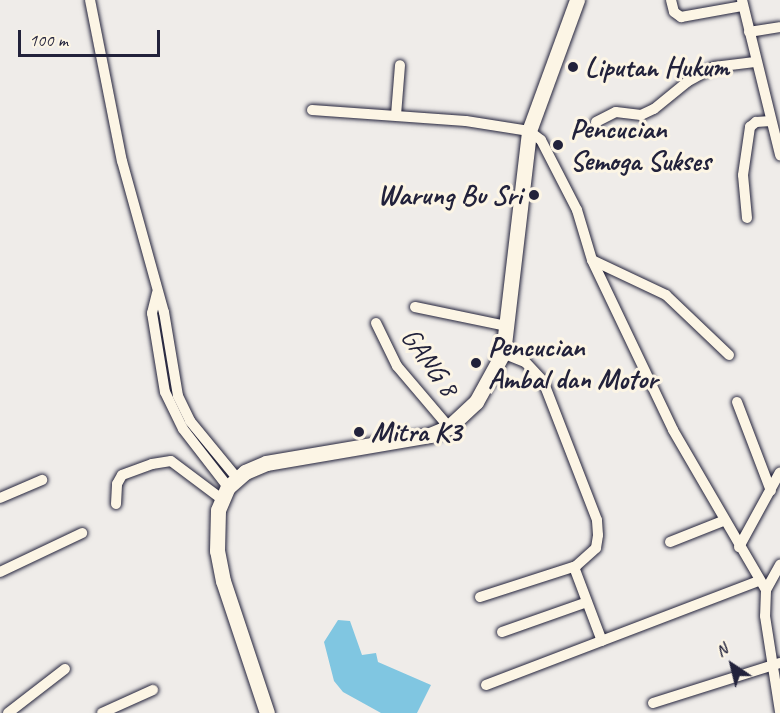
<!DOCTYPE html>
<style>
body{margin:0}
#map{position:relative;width:780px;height:713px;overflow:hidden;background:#efece9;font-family:Caveat,sans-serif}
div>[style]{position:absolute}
.water>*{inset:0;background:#80c6e1}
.roads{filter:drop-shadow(0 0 2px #22223b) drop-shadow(0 0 2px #22223b)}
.street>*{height:10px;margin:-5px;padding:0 5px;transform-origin:5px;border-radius:5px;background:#fcf5e5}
.secondary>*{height:15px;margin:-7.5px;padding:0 7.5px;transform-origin:7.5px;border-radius:7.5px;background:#fcf5e5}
.dots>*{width:16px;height:16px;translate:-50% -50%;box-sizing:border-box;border:3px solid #fcf5e5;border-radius:50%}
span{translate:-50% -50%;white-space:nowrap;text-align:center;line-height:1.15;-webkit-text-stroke:6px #fcf5e5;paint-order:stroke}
.poi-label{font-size:28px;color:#22223b;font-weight:700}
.left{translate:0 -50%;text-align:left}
.right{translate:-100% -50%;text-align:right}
.street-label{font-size:28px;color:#22223b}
.north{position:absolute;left:702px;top:635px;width:60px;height:60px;-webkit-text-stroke:4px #fcf5e5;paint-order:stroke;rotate:325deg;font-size:16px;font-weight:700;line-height:24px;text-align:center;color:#22223b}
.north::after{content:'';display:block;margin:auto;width:21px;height:27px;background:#22223b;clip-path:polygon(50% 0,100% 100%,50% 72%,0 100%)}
.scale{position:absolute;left:18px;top:30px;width:142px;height:27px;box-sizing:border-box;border:3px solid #22223b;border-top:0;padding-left:8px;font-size:18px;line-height:21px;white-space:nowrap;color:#22223b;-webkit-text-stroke:4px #fcf5e5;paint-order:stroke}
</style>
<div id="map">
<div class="water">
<div style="clip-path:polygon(338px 620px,350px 621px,362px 655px,376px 653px,378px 662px,431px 685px,417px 713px,381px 713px,343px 692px,334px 681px,324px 642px)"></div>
</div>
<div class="roads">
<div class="street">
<div style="left:90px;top:0;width:164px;rotate:78.8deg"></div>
<div style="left:122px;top:161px;width:157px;rotate:74.5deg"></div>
<div style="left:164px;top:312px;width:85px;rotate:80.5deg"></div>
<div style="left:178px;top:396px;width:28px;rotate:64deg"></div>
<div style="left:190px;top:421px;width:74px;rotate:50.5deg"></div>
<div style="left:671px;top:0;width:12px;rotate:76deg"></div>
<div style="left:674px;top:12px;width:9px;rotate:36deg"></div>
<div style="left:681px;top:17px;width:63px;rotate:-10.1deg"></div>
<div style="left:742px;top:0;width:160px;rotate:76.2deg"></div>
<div style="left:749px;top:32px;width:31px;rotate:-9deg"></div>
<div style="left:312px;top:110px;width:154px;rotate:4.1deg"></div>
<div style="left:466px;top:121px;width:64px;rotate:9deg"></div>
<div style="left:529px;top:131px;width:15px;rotate:37deg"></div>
<div style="left:541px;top:140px;width:79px;rotate:62.8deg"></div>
<div style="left:577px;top:210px;width:52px;rotate:73.3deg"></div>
<div style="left:592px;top:260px;width:188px;rotate:64.5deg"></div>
<div style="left:673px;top:430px;width:185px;rotate:59.8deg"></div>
<div style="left:766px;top:590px;width:26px;rotate:92deg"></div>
<div style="left:765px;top:616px;width:97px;rotate:81.1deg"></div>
<div style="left:396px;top:115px;width:50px;rotate:-85.4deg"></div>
<div style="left:596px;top:122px;width:22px;rotate:-27deg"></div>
<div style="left:616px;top:112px;width:25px;rotate:7deg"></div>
<div style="left:641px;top:115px;width:14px;rotate:-25deg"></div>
<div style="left:654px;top:109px;width:43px;rotate:-39.3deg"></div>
<div style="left:687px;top:82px;width:31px;rotate:-29deg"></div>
<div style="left:714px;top:67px;width:41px;rotate:-7deg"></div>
<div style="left:747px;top:218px;width:43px;rotate:-95.3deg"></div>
<div style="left:743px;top:175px;width:49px;rotate:-81.7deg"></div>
<div style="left:750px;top:127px;width:8px;rotate:-40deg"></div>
<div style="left:756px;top:122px;width:15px;rotate:-4deg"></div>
<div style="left:592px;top:260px;width:82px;rotate:25.3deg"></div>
<div style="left:666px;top:295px;width:87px;rotate:43.6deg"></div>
<div style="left:157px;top:293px;width:21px;rotate:104deg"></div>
<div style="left:152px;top:313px;width:80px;rotate:80.7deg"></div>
<div style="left:165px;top:392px;width:41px;rotate:64.1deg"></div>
<div style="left:183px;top:429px;width:73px;rotate:52.2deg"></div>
<div style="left:415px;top:307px;width:94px;rotate:11.7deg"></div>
<div style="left:376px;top:323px;width:48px;rotate:64deg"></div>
<div style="left:397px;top:366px;width:80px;rotate:49.6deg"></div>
<div style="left:737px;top:402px;width:95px;rotate:69.1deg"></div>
<div style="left:0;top:498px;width:46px;rotate:-23.2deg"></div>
<div style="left:116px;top:504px;width:20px;rotate:-87deg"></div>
<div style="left:117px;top:484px;width:10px;rotate:-61deg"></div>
<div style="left:122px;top:475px;width:32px;rotate:-20deg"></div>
<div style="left:152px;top:464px;width:19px;rotate:-9deg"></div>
<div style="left:171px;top:461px;width:65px;rotate:36.9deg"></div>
<div style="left:670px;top:542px;width:57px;rotate:-21.6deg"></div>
<div style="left:739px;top:547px;width:85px;rotate:-61.3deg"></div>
<div style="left:574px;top:567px;width:79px;rotate:69.3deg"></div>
<div style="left:0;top:572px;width:91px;rotate:-25.4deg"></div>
<div style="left:766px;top:590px;width:29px;rotate:-61deg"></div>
<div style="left:480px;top:597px;width:101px;rotate:-17.9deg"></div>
<div style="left:576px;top:566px;width:27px;rotate:-42deg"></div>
<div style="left:596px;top:548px;width:13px;rotate:-81deg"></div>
<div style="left:598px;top:535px;width:15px;rotate:-94deg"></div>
<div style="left:597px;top:520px;width:149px;rotate:-111.2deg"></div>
<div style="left:543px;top:381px;width:26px;rotate:-133deg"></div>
<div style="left:525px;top:362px;width:24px;rotate:-158deg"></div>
<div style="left:502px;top:632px;width:90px;rotate:-19.4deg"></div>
<div style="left:486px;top:685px;width:292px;rotate:-20.9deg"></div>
<div style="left:653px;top:703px;width:133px;rotate:-17.5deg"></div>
<div style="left:8px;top:713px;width:72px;rotate:-37.7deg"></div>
<div style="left:102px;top:713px;width:56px;rotate:-24.3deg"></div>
</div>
<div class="secondary">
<div style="left:267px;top:713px;width:139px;rotate:-108.4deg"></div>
<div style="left:223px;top:581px;width:31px;rotate:-101deg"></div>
<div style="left:217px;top:551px;width:41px;rotate:-88.6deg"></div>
<div style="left:218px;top:510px;width:25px;rotate:-67deg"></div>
<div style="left:228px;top:487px;width:23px;rotate:-41deg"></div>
<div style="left:245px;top:472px;width:23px;rotate:-23deg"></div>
<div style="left:266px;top:463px;width:166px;rotate:-9.7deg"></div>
<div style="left:430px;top:435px;width:21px;rotate:-23deg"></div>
<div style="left:449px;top:427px;width:37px;rotate:-43deg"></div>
<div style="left:476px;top:402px;width:56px;rotate:-61.1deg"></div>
<div style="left:503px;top:353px;width:224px;rotate:-83.3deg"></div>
<div style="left:529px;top:131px;width:140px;rotate:-69.9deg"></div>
</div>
</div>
<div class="dots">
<div style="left:573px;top:67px;background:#22223b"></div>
<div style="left:558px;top:145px;background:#22223b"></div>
<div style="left:534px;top:195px;background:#22223b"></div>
<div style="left:476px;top:363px;background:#22223b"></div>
<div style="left:359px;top:432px;background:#22223b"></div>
</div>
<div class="poi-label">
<span class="left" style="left:585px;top:67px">Liputan Hukum</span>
<span class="left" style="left:570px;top:145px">Pencucian<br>Semoga Sukses</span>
<span class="right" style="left:522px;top:195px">Warung Bu Sri</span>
<span class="left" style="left:488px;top:363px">Pencucian<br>Ambal dan Motor</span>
<span class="left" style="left:371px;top:432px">Mitra K3</span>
</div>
<div class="street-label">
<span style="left:430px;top:362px;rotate:54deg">GANG 8</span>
</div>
<div class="north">N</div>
<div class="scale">100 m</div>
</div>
